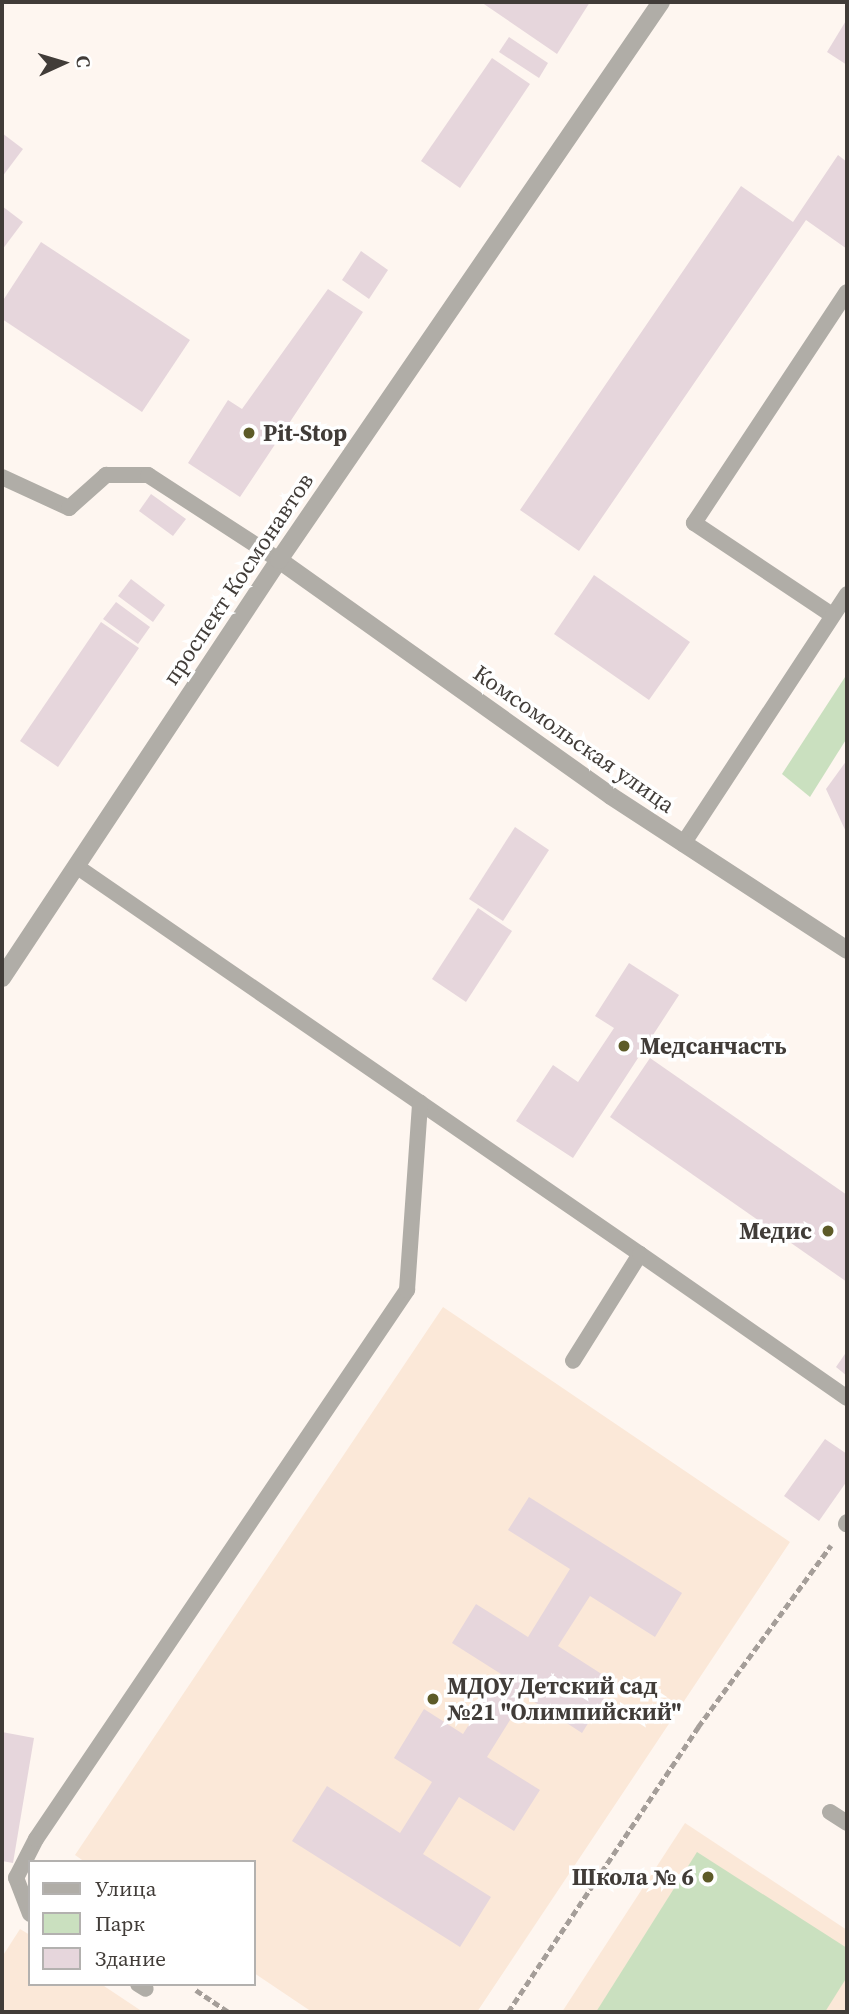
<!DOCTYPE html>
<meta charset="utf-8">
<style>
body{margin:0}
#map{position:relative;width:849px;height:2014px;overflow:hidden;background:#fef6f0;font-family:"Source Serif 4",serif}
div>[style]{position:absolute}
.built>*{inset:0;background:#fbe8d8}
.green>*{inset:0;background:#cae0bf}
.building>*{inset:0;background:#e6d6dc}
.path>*{height:4.5px;margin-top:-2.25px;transform-origin:0;background:repeating-linear-gradient(90deg,#a59e99 0 7px,transparent 0 10.5px)}
.service>*{height:16px;margin:-8px;padding:0 8px;transform-origin:8px;border-radius:8px;background:#b0ada7}
.tertiary>*{height:18px;margin:-9px;padding:0 9px;transform-origin:9px;border-radius:9px;background:#b0ada7}
.dots>*{width:19px;height:19px;translate:-50% -50%;box-sizing:border-box;border:4px solid #fff;border-radius:50%}
span{translate:-50% -50%;white-space:nowrap;text-align:center;line-height:1.15;-webkit-text-stroke:7px #fff;paint-order:stroke}
.poi-label{font-size:23px;color:#413c38;font-weight:700}
.left{translate:0 -50%;text-align:left}
.right{translate:-100% -50%;text-align:right}
.street-label{font-size:23px;color:#413c38}
.frame{position:absolute;inset:0;border:4px solid #413c38;pointer-events:none}
.legend{position:absolute;left:28px;top:1860px;width:228px;height:126px;box-sizing:border-box;background:#fff;border:2px solid #b3b1af;margin:0;padding:9px 12px;list-style:none;font-size:21px;color:#413c38}
.legend li{display:flex;align-items:center;gap:14px;height:35px}
.legend b{width:35px;border:2px solid #b3b1af}
.north{position:absolute;left:28px;top:28px;width:70px;height:70px;-webkit-text-stroke:5px #fff;paint-order:stroke;rotate:86deg;font-size:19px;font-weight:700;line-height:28px;text-align:center;color:#413c38}
.north::after{content:'';display:block;margin:auto;width:24px;height:32px;background:#413c38;clip-path:polygon(50% 0,100% 100%,50% 72%,0 100%)}
</style>
<div id="map">
<div class="built">
<div style="clip-path:polygon(443px 1307px,790px 1542px,477px 2012px,312px 2012px,254px 1973px,254px 1862px,85px 1862px,75px 1855px)"></div>
<div style="clip-path:polygon(685px 1823px,847px 1930px,847px 2012px,562px 2012px)"></div>
<div style="clip-path:polygon(20px 1929px,30px 1935px,30px 1984px,101px 1984px,143px 2012px,2px 2012px,2px 1957px)"></div>
</div>
<div class="green">
<div style="clip-path:polygon(847px 674px,847px 738px,810px 797px,782px 774px)"></div>
<div style="clip-path:polygon(697px 1852px,847px 1948px,847px 1977px,825px 2012px,596px 2012px)"></div>
</div>
<div class="building">
<div style="clip-path:polygon(481px 2px,590px 2px,557px 54px)"></div>
<div style="clip-path:polygon(847px 19px,847px 65px,827px 52px)"></div>
<div style="clip-path:polygon(509px 37px,548px 63px,539px 78px,499px 52px)"></div>
<div style="clip-path:polygon(492px 58px,530px 84px,460px 188px,421px 161px)"></div>
<div style="clip-path:polygon(2px 133px,23px 149px,2px 177px)"></div>
<div style="clip-path:polygon(838px 155px,847px 162px,847px 249px,806px 220px,579px 551px,520px 510px,741px 186px,793px 222px)"></div>
<div style="clip-path:polygon(2px 206px,23px 222px,2px 250px)"></div>
<div style="clip-path:polygon(41px 242px,190px 340px,142px 412px,2px 319px,2px 302px)"></div>
<div style="clip-path:polygon(361px 251px,388px 270px,369px 299px,342px 280px)"></div>
<div style="clip-path:polygon(328px 289px,363px 312px,240px 497px,188px 463px,228px 400px,242px 409px)"></div>
<div style="clip-path:polygon(151px 494px,186px 519px,173px 536px,139px 511px)"></div>
<div style="clip-path:polygon(594px 575px,690px 642px,649px 700px,554px 634px)"></div>
<div style="clip-path:polygon(131px 579px,165px 605px,153px 622px,118px 596px)"></div>
<div style="clip-path:polygon(116px 602px,150px 627px,138px 644px,103px 619px)"></div>
<div style="clip-path:polygon(101px 622px,139px 648px,58px 767px,20px 741px)"></div>
<div style="clip-path:polygon(847px 760px,847px 834px,826px 789px)"></div>
<div style="clip-path:polygon(515px 827px,549px 850px,503px 921px,469px 899px)"></div>
<div style="clip-path:polygon(478px 908px,512px 931px,466px 1002px,432px 979px)"></div>
<div style="clip-path:polygon(629px 963px,679px 995px,573px 1158px,516px 1121px,553px 1065px,578px 1082px,614px 1028px,595px 1016px)"></div>
<div style="clip-path:polygon(650px 1058px,847px 1195px,847px 1282px,610px 1117px)"></div>
<div style="clip-path:polygon(847px 1351px,847px 1376px,836px 1367px)"></div>
<div style="clip-path:polygon(825px 1439px,847px 1454px,847px 1481px,819px 1521px,784px 1496px)"></div>
<div style="clip-path:polygon(529px 1497px,682px 1593px,655px 1637px,590px 1596px,558px 1646px,614px 1682px,582px 1733px,525px 1696px,487px 1757px,540px 1790px,514px 1831px,459px 1797px,423px 1854px,491px 1897px,460px 1947px,292px 1841px,327px 1786px,400px 1833px,432px 1782px,394px 1758px,424px 1709px,463px 1734px,501px 1674px,452px 1643px,476px 1604px,528px 1637px,570px 1569px,508px 1530px)"></div>
<div style="clip-path:polygon(2px 1732px,34px 1738px,13px 1863px,2px 1861px)"></div>
</div>
<div class="path">
<div style="left:196px;top:1990px;width:40px;rotate:34deg"></div>
<div style="left:508px;top:2012px;width:343px;rotate:-56.3deg"></div>
<div style="left:698px;top:1727px;width:225px;rotate:-53.8deg"></div>
</div>
<div class="service">
<div style="left:2px;top:477px;width:74px;rotate:24.8deg"></div>
<div style="left:69px;top:508px;width:50px;rotate:-41.7deg"></div>
<div style="left:106px;top:475px;width:42px"></div>
<div style="left:148px;top:475px;width:156px;rotate:33deg"></div>
<div style="left:832px;top:615px;width:166px;rotate:-146.3deg"></div>
<div style="left:694px;top:523px;width:277px;rotate:-56.5deg"></div>
<div style="left:683px;top:844px;width:299px;rotate:-56.7deg"></div>
<div style="left:76px;top:866px;width:685px;rotate:34.53deg"></div>
<div style="left:640px;top:1254px;width:126px;rotate:122.1deg"></div>
<div style="left:640px;top:1254px;width:252px;rotate:34.8deg"></div>
<div style="left:846px;top:1524px;width:2px;rotate:-63deg"></div>
<div style="left:830px;top:1812px;width:20px;rotate:33deg"></div>
<div style="left:30px;top:1914px;width:39px;rotate:-111deg"></div>
<div style="left:16px;top:1878px;width:44px;rotate:-62.9deg"></div>
<div style="left:36px;top:1839px;width:663px;rotate:-55.95deg"></div>
<div style="left:407px;top:1290px;width:188px;rotate:-86deg"></div>
<div style="left:138px;top:1984px;width:9px;rotate:32deg"></div>
</div>
<div class="tertiary">
<div style="left:279px;top:560px;width:407px;rotate:35.4deg"></div>
<div style="left:611px;top:796px;width:282px;rotate:33.1deg"></div>
<div style="left:2px;top:978px;width:501px;rotate:-56.47deg"></div>
<div style="left:279px;top:560px;width:676px;rotate:-55.6deg"></div>
</div>
<div class="dots">
<div style="left:249px;top:433px;background:#5d5b28"></div>
<div style="left:624px;top:1046px;background:#5d5b28"></div>
<div style="left:828px;top:1231px;background:#5d5b28"></div>
<div style="left:433px;top:1699px;background:#5d5b28"></div>
<div style="left:708px;top:1877px;background:#5d5b28"></div>
</div>
<div class="poi-label">
<span class="left" style="left:263px;top:433px">Pit-Stop</span>
<span class="left" style="left:640px;top:1046px">Медсанчасть</span>
<span class="right" style="left:812px;top:1231px">Медис</span>
<span class="left" style="left:447px;top:1699px">МДОУ Детский сад<br>№21 "Олимпийский"</span>
<span class="right" style="left:694px;top:1877px">Школа № 6</span>
</div>
<div class="street-label">
<span style="left:238px;top:579px;rotate:-56deg">проспект Космонавтов</span>
<span style="left:574px;top:739px;rotate:35deg">Комсомольская улица</span>
</div>
<div class="frame"></div>
<ul class="legend">
<li><b style="height:9px;background:#b0ada7"></b>Улица</li>
<li><b style="height:19px;background:#cae0bf"></b>Парк</li>
<li><b style="height:19px;background:#e6d6dc"></b>Здание</li>
</ul>
<div class="north">С</div>
</div>
